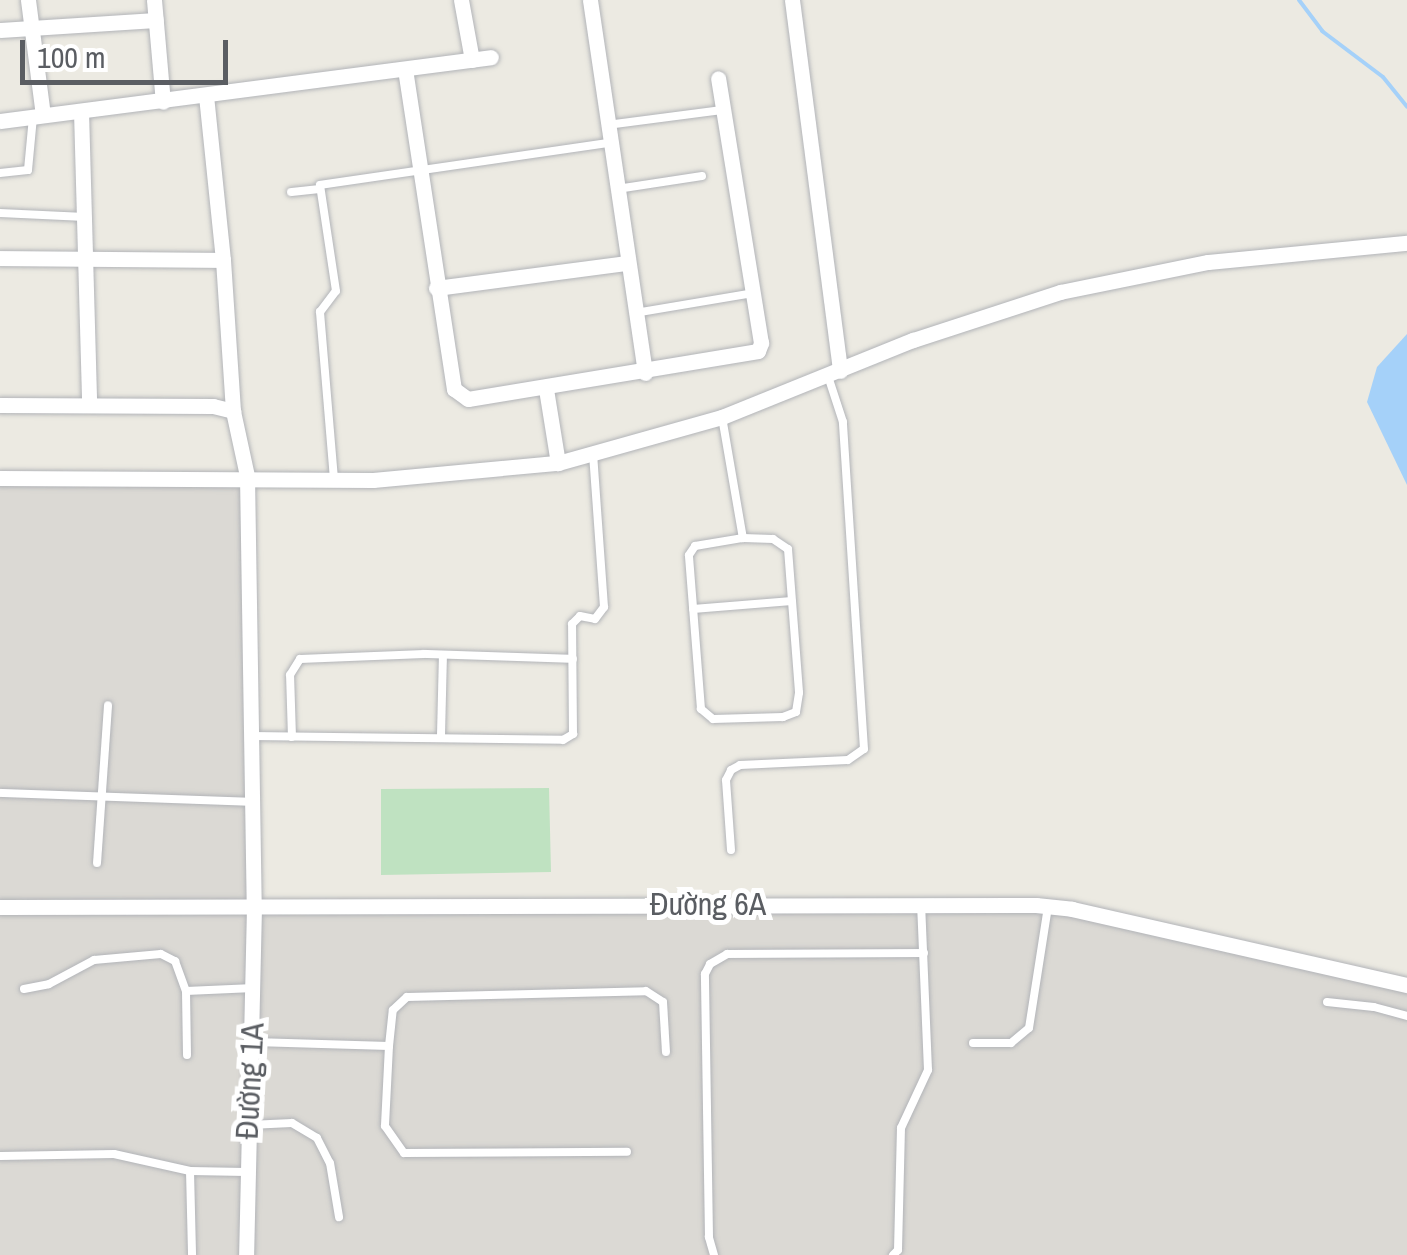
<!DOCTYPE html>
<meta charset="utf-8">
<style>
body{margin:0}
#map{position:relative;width:1407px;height:1255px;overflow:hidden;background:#eceae2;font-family:"Archivo Narrow",sans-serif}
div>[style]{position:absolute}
.industrial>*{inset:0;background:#dbd9d4}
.green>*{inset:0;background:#bfe2c1}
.water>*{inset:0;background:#a5d1f9}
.stream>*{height:4px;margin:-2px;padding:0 2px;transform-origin:2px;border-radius:2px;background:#a5d1f9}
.roads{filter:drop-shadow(0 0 2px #b2b4b8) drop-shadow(0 0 2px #b2b4b8)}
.service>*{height:8px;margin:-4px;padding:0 4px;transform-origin:4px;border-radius:4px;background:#fff}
.minor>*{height:15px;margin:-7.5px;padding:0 7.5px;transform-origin:7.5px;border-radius:7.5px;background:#fff}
span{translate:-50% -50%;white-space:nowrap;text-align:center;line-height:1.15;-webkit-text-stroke:10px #fff;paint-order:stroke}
.street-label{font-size:32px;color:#5a5d62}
.scale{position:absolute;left:20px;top:40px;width:208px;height:45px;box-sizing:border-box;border:5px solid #5a5d62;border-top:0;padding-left:12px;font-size:30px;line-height:35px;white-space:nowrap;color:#5a5d62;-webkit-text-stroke:8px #fff;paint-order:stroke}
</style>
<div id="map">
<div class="industrial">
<div style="clip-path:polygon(242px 482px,249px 902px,1051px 912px,1407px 990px,1407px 1255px,0 1255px,0 483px)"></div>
</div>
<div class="green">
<div style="clip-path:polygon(549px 788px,551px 872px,381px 875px,381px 789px)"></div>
</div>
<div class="water">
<div style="clip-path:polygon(1407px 334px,1407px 485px,1367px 402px,1377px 367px)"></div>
</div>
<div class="stream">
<div style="left:1299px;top:0;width:39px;rotate:53deg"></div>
<div style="left:1322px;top:31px;width:76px;rotate:37deg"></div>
<div style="left:1383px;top:77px;width:38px;rotate:51deg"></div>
</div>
<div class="roads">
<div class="service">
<div style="left:607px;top:125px;width:116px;rotate:-7.4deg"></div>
<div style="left:0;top:173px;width:28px;rotate:-6deg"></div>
<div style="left:28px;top:170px;width:53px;rotate:-84.6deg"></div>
<div style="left:617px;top:189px;width:86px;rotate:-8.7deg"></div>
<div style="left:291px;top:192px;width:27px;rotate:-6deg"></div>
<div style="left:0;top:213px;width:85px;rotate:2.7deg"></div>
<div style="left:635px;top:313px;width:120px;rotate:-9.6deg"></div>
<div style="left:722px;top:417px;width:123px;rotate:80.2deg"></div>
<div style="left:334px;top:479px;width:168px;rotate:-94.8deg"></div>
<div style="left:320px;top:312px;width:26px;rotate:-53deg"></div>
<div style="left:336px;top:291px;width:107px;rotate:-98.6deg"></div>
<div style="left:320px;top:185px;width:292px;rotate:-8.3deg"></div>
<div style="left:743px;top:538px;width:30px;rotate:2deg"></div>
<div style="left:773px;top:539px;width:18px;rotate:34deg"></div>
<div style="left:788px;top:549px;width:144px;rotate:85.6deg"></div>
<div style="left:799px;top:693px;width:19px;rotate:99deg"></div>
<div style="left:796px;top:712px;width:14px;rotate:159deg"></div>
<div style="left:783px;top:717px;width:70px;rotate:178.4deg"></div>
<div style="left:713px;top:719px;width:16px;rotate:-140deg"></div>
<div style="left:701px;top:709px;width:154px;rotate:-94.5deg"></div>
<div style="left:689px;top:555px;width:11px;rotate:-56deg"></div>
<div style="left:695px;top:546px;width:49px;rotate:-9.5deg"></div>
<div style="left:693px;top:609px;width:99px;rotate:-4.6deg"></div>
<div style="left:441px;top:735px;width:80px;rotate:-88.6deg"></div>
<div style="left:251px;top:736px;width:312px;rotate:0.7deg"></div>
<div style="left:563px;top:740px;width:12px;rotate:-31deg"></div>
<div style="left:573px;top:734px;width:110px;rotate:-90.5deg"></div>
<div style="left:572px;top:624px;width:11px;rotate:-45deg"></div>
<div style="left:580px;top:616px;width:15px;rotate:11deg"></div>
<div style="left:595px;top:619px;width:15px;rotate:-53deg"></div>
<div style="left:604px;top:607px;width:152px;rotate:-94.1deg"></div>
<div style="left:292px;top:737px;width:62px;rotate:-91.8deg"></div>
<div style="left:290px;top:675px;width:19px;rotate:-58deg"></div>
<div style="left:300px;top:659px;width:124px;rotate:-2.3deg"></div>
<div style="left:424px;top:654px;width:149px;rotate:1.9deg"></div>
<div style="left:0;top:793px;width:252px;rotate:2deg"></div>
<div style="left:731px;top:850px;width:70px;rotate:-94.1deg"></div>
<div style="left:726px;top:780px;width:11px;rotate:-63deg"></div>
<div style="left:731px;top:770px;width:10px;rotate:-29deg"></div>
<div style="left:740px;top:765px;width:108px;rotate:-2.7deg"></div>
<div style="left:848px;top:760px;width:19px;rotate:-35deg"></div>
<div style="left:864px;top:749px;width:328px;rotate:-93.7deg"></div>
<div style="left:843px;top:422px;width:48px;rotate:-108.1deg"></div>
<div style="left:97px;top:863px;width:158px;rotate:-86deg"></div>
<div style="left:24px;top:989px;width:25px;rotate:-11deg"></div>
<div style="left:49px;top:984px;width:51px;rotate:-28.1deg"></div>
<div style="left:94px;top:960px;width:67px;rotate:-5.1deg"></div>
<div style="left:161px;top:954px;width:16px;rotate:27deg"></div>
<div style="left:175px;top:961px;width:32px;rotate:70deg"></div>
<div style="left:1327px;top:1002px;width:47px;rotate:6.1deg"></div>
<div style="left:1374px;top:1007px;width:34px;rotate:15deg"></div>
<div style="left:254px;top:1042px;width:135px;rotate:1.7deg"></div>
<div style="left:389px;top:1046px;width:80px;rotate:92.9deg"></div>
<div style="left:385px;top:1126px;width:33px;rotate:55deg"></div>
<div style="left:404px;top:1153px;width:223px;rotate:-0.3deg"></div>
<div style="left:973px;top:1043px;width:38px"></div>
<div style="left:1011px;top:1043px;width:23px;rotate:-40deg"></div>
<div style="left:1029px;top:1028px;width:123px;rotate:-81.1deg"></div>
<div style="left:389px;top:1046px;width:36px;rotate:-84deg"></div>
<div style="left:393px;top:1010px;width:19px;rotate:-43deg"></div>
<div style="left:407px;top:997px;width:239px;rotate:-1.4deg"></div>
<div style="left:646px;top:991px;width:20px;rotate:33deg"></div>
<div style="left:663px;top:1002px;width:50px;rotate:86.6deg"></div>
<div style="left:187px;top:1055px;width:64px;rotate:-90.9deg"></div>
<div style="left:186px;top:991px;width:68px;rotate:-2.5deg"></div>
<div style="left:249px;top:1125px;width:43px;rotate:-2.7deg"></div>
<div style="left:292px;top:1123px;width:29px;rotate:31deg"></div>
<div style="left:317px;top:1138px;width:28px;rotate:63deg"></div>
<div style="left:330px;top:1163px;width:55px;rotate:80.5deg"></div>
<div style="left:0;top:1156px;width:114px;rotate:-1deg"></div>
<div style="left:114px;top:1154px;width:78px;rotate:12.6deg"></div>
<div style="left:190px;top:1171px;width:56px;rotate:1deg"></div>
<div style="left:190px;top:1171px;width:84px;rotate:88.6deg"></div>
<div style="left:714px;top:1255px;width:19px;rotate:-106deg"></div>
<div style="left:709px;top:1237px;width:129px;rotate:-90.9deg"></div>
<div style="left:707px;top:1108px;width:134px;rotate:-90.9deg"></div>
<div style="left:705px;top:974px;width:11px;rotate:-63deg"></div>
<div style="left:710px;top:964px;width:20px;rotate:-30deg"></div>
<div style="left:727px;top:954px;width:197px;rotate:-0.3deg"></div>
<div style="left:893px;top:1255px;width:7px;rotate:-45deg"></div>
<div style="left:898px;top:1250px;width:122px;rotate:-88.6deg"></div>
<div style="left:901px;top:1128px;width:64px;rotate:-65deg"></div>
<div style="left:928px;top:1070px;width:164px;rotate:-92.4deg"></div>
</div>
<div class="minor">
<div style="left:28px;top:0;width:116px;rotate:82.6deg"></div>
<div style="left:154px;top:0;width:102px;rotate:85deg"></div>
<div style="left:461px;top:0;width:61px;rotate:79.6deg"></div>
<div style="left:590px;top:0;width:377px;rotate:81.6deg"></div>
<div style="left:792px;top:0;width:374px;rotate:82.6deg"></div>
<div style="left:0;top:30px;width:156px;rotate:-3.7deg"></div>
<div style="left:405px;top:69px;width:324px;rotate:81.3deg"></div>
<div style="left:454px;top:389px;width:17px;rotate:36deg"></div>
<div style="left:468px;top:399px;width:294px;rotate:-9.4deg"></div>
<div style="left:758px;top:351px;width:9px;rotate:-69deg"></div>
<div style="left:761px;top:343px;width:268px;rotate:-99.2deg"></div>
<div style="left:81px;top:111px;width:293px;rotate:88.4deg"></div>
<div style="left:0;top:121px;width:495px;rotate:-7.4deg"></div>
<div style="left:0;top:258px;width:223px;rotate:0.5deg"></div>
<div style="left:223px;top:260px;width:165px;rotate:-95.9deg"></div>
<div style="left:223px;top:260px;width:151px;rotate:86.2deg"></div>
<div style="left:436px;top:288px;width:193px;rotate:-7.5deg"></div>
<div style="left:546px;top:389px;width:75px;rotate:80.8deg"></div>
<div style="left:0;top:405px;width:213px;rotate:0.3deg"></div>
<div style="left:213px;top:406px;width:21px;rotate:14deg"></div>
<div style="left:233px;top:411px;width:66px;rotate:77.8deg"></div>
<div style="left:247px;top:476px;width:431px;rotate:89.1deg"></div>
<div style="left:254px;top:907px;width:348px;rotate:91.3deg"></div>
<div style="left:0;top:478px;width:373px;rotate:0.3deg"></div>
<div style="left:373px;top:480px;width:186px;rotate:-5.3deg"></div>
<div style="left:558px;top:463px;width:170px;rotate:-15.7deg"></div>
<div style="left:722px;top:417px;width:206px;rotate:-22deg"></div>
<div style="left:913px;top:340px;width:155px;rotate:-18.1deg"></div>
<div style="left:1060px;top:292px;width:151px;rotate:-11.5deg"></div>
<div style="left:1208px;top:262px;width:200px;rotate:-5.5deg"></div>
<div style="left:0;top:907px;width:1036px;rotate:-0.11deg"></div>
<div style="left:1036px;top:905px;width:36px;rotate:6deg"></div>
<div style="left:1072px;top:909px;width:344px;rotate:12.8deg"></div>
</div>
</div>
<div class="street-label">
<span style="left:708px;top:904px">Đường 6A</span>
<span style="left:250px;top:1081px;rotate:-87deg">Đường 1A</span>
</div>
<div class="scale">100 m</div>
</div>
